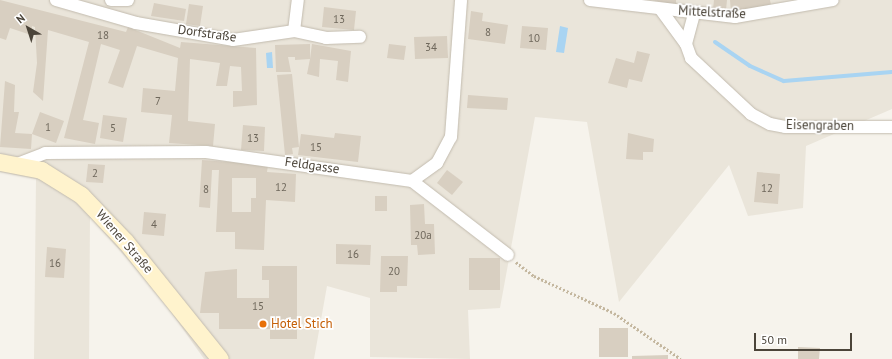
<!DOCTYPE html>
<meta charset="utf-8">
<style>
body{margin:0}
#map{position:relative;width:892px;height:359px;overflow:hidden;background:#f6f3ec;font-family:"PT Sans",sans-serif}
div>[style]{position:absolute}
.residential>*{inset:0;background:#eae5da}
.water>*{inset:0;background:#a9d4f2}
.stream>*{height:4px;margin:-2px;padding:0 2px;transform-origin:2px;border-radius:2px;background:#a9d4f2}
.building>*{inset:0;background:#d8cfc1}
.path>*{height:2.5px;margin-top:-1.25px;transform-origin:0;background:repeating-linear-gradient(90deg,#c4b79f 0 2px,transparent 0 4px)}
.roads{filter:drop-shadow(0 0 1px #c2bbae) drop-shadow(0 0 1px #c2bbae)}
.street>*{height:12px;margin:-6px;padding:0 6px;transform-origin:6px;border-radius:6px;background:#fff}
.secondary>*{height:17px;margin:-8.5px;padding:0 8.5px;transform-origin:8.5px;border-radius:8.5px;background:#fff3cd}
.dots>*{width:11px;height:11px;translate:-50% -50%;box-sizing:border-box;border:2px solid #fff;border-radius:50%}
span{translate:-50% -50%;white-space:nowrap;text-align:center;line-height:1.15;-webkit-text-stroke:3.5px #fff;paint-order:stroke}
.number-label{font-size:11px;color:#6e675b}
.number-label span{-webkit-text-stroke-width:0}
.street-label{font-size:13px;color:#4b4439}
.food-label{font-size:13px;color:#c56008}
.left{translate:0 -50%;text-align:left}
.north{position:absolute;left:8px;top:8px;width:40px;height:40px;-webkit-text-stroke:3px #fff;paint-order:stroke;rotate:321deg;font-size:11px;font-weight:700;line-height:16px;text-align:center;color:#4b4439}
.north::after{content:'';display:block;margin:auto;width:14px;height:18px;background:#4b4439;clip-path:polygon(50% 0,100% 100%,50% 72%,0 100%)}
.scale{position:absolute;left:754px;top:333px;width:98px;height:18px;box-sizing:border-box;border:2px solid #4b4439;border-top:0;padding-left:5px;font-size:12px;line-height:14px;white-space:nowrap;color:#4b4439;-webkit-text-stroke:3px #fff;paint-order:stroke}
</style>
<div id="map">
<div class="residential">
<div style="clip-path:polygon(0 0,892px 0,892px 109px,806px 146px,803px 208px,748px 216px,729px 165px,619px 302px,587px 122px,535px 117px,500px 308px,468px 310px,470px 359px,370px 357px,370px 298px,327px 286px,314px 359px,204px 359px,159px 295px,90px 217px,89px 359px,34px 359px,36px 179px,0 172px)"></div>
</div>
<div class="water">
<div style="clip-path:polygon(560px 26px,568px 28px,564px 53px,556px 52px)"></div>
<div style="clip-path:polygon(272px 52px,273px 68px,267px 68px,266px 53px)"></div>
</div>
<div class="stream">
<div style="left:715px;top:42px;width:42px;rotate:34.4deg"></div>
<div style="left:750px;top:66px;width:37px;rotate:24deg"></div>
<div style="left:784px;top:81px;width:108px;rotate:-4.8deg"></div>
</div>
<div class="building">
<div style="clip-path:polygon(0 0,126px 32px,128px 27px,180px 48px,181px 42px,256px 48px,257px 105px,233px 107px,233px 91px,242px 91px,241px 67px,230px 66px,227px 86px,216px 86px,220px 63px,190px 59px,188px 121px,215px 124px,213px 146px,169px 143px,172px 115px,141px 112px,143px 88px,175px 91px,178px 58px,137px 46px,123px 88px,108px 83px,120px 50px,101px 44px,83px 120px,99px 123px,95px 144px,64px 138px,89px 42px,48px 30px,43px 101px,33px 92px,37px 63px,35px 27px,32px 26px,31px 35px,10px 28px,6px 40px,0 38px)"></div>
<div style="clip-path:polygon(652px 0,676px 0,676px 5px)"></div>
<div style="clip-path:polygon(714px 0,727px 0,726px 10px,713px 9px)"></div>
<div style="clip-path:polygon(730px 0,770px 0,771px 5px,731px 12px)"></div>
<div style="clip-path:polygon(154px 3px,186px 9px,184px 21px,151px 16px)"></div>
<div style="clip-path:polygon(189px 4px,203px 6px,200px 26px,186px 24px)"></div>
<div style="clip-path:polygon(324px 7px,356px 11px,354px 30px,322px 27px)"></div>
<div style="clip-path:polygon(471px 11px,483px 13px,482px 21px,508px 25px,505px 44px,468px 39px)"></div>
<div style="clip-path:polygon(522px 26px,548px 28px,546px 50px,520px 48px)"></div>
<div style="clip-path:polygon(447px 36px,448px 58px,415px 59px,414px 37px)"></div>
<div style="clip-path:polygon(310px 44px,310px 59px,312px 44px,351px 51px,348px 82px,336px 80px,338px 61px,320px 59px,319px 77px,307px 74px,310px 59px,295px 60px,295px 57px,288px 57px,291px 72px,276px 72px,275px 45px)"></div>
<div style="clip-path:polygon(389px 44px,406px 46px,404px 60px,387px 58px)"></div>
<div style="clip-path:polygon(637px 51px,650px 54px,642px 82px,629px 79px,627px 88px,608px 83px,616px 58px,634px 63px)"></div>
<div style="clip-path:polygon(292px 74px,299px 147px,292px 148px,293px 154px,285px 155px,277px 75px)"></div>
<div style="clip-path:polygon(5px 81px,15px 85px,14px 112px,19px 112px,15px 133px,32px 134px,31px 149px,0 147px)"></div>
<div style="clip-path:polygon(468px 95px,508px 98px,507px 110px,467px 108px)"></div>
<div style="clip-path:polygon(40px 112px,64px 121px,56px 143px,32px 134px)"></div>
<div style="clip-path:polygon(103px 115px,127px 118px,123px 142px,100px 138px)"></div>
<div style="clip-path:polygon(243px 125px,265px 127px,264px 151px,241px 150px)"></div>
<div style="clip-path:polygon(335px 133px,361px 136px,358px 162px,298px 155px,301px 134px,334px 138px)"></div>
<div style="clip-path:polygon(628px 133px,654px 139px,653px 152px,643px 152px,643px 160px,626px 159px)"></div>
<div style="clip-path:polygon(evenodd,202px 160px,268px 165px,267px 172px,296px 174px,295px 202px,266px 200px,264px 250px,235px 249px,235px 232px,216px 232px,219px 170px,212px 170px,210px 208px,199px 207px,202px 160px,232px 178px,256px 178px,256px 198px,251px 198px,251px 212px,232px 212px,232px 178px)"></div>
<div style="clip-path:polygon(88px 164px,105px 165px,103px 183px,86px 182px)"></div>
<div style="clip-path:polygon(447px 170px,463px 182px,452px 195px,437px 183px)"></div>
<div style="clip-path:polygon(757px 172px,780px 174px,778px 204px,754px 202px)"></div>
<div style="clip-path:polygon(375px 196px,387px 196px,387px 211px,375px 211px)"></div>
<div style="clip-path:polygon(424px 204px,425px 224px,434px 224px,435px 254px,418px 255px,417px 245px,411px 245px,410px 205px)"></div>
<div style="clip-path:polygon(144px 212px,166px 214px,164px 236px,142px 234px)"></div>
<div style="clip-path:polygon(336px 244px,371px 245px,370px 265px,336px 264px)"></div>
<div style="clip-path:polygon(47px 247px,66px 249px,64px 278px,45px 277px)"></div>
<div style="clip-path:polygon(381px 256px,408px 256px,407px 286px,397px 286px,397px 292px,380px 292px)"></div>
<div style="clip-path:polygon(469px 258px,500px 258px,500px 290px,469px 290px)"></div>
<div style="clip-path:polygon(262px 266px,297px 266px,297px 339px,270px 339px,270px 329px,219px 329px,219px 313px,200px 313px,205px 272px,237px 269px,237px 298px,269px 298px,269px 280px,262px 280px)"></div>
<div style="clip-path:polygon(599px 328px,628px 328px,628px 357px,599px 357px)"></div>
<div style="clip-path:polygon(798px 347px,820px 348px,819px 359px,798px 359px)"></div>
<div style="clip-path:polygon(668px 355px,668px 359px,632px 359px,632px 356px)"></div>
</div>
<div class="path">
<div style="left:516px;top:262px;width:23px;rotate:38deg"></div>
<div style="left:534px;top:276px;width:88px;rotate:24.8deg"></div>
<div style="left:614px;top:313px;width:81px;rotate:34.5deg"></div>
</div>
<div class="roads">
<div class="street">
<div style="left:56px;top:0;width:83px;rotate:16deg"></div>
<div style="left:136px;top:23px;width:98px;rotate:9.9deg"></div>
<div style="left:233px;top:40px;width:62px;rotate:-8.4deg"></div>
<div style="left:294px;top:31px;width:33px;rotate:12deg"></div>
<div style="left:326px;top:38px;width:34px;rotate:-2deg"></div>
<div style="left:111px;top:0;width:17px"></div>
<div style="left:590px;top:0;width:146px;rotate:6.7deg"></div>
<div style="left:735px;top:17px;width:99px;rotate:-9.8deg"></div>
<div style="left:661px;top:10px;width:42px;rotate:53.7deg"></div>
<div style="left:694px;top:14px;width:31px;rotate:105deg"></div>
<div style="left:686px;top:44px;width:15px;rotate:70deg"></div>
<div style="left:691px;top:58px;width:82px;rotate:43deg"></div>
<div style="left:751px;top:114px;width:21px;rotate:28deg"></div>
<div style="left:770px;top:124px;width:15px;rotate:11deg"></div>
<div style="left:785px;top:127px;width:107px"></div>
<div style="left:294px;top:31px;width:31px;rotate:-83deg"></div>
<div style="left:17px;top:164px;width:30px;rotate:-21deg"></div>
<div style="left:45px;top:153px;width:161px;rotate:-0.4deg"></div>
<div style="left:206px;top:152px;width:208px;rotate:8deg"></div>
<div style="left:412px;top:181px;width:31px;rotate:-36deg"></div>
<div style="left:437px;top:163px;width:30px;rotate:-62deg"></div>
<div style="left:451px;top:137px;width:137px;rotate:-85.8deg"></div>
<div style="left:412px;top:181px;width:121px;rotate:37.6deg"></div>
</div>
<div class="secondary">
<div style="left:0;top:162px;width:42px;rotate:11deg"></div>
<div style="left:41px;top:170px;width:47px;rotate:32deg"></div>
<div style="left:81px;top:195px;width:64px;rotate:46.3deg"></div>
<div style="left:125px;top:241px;width:151px;rotate:51.2deg"></div>
</div>
</div>
<div class="dots">
<div style="left:263px;top:324px;background:#e8710a"></div>
</div>
<div class="number-label">
<span style="left:339px;top:19px">13</span>
<span style="left:488px;top:32px">8</span>
<span style="left:103px;top:35px">18</span>
<span style="left:534px;top:38px">10</span>
<span style="left:431px;top:47px">34</span>
<span style="left:158px;top:101px">7</span>
<span style="left:48px;top:127px">1</span>
<span style="left:113px;top:128px">5</span>
<span style="left:253px;top:138px">13</span>
<span style="left:316px;top:147px">15</span>
<span style="left:95px;top:173px">2</span>
<span style="left:281px;top:187px">12</span>
<span style="left:767px;top:188px">12</span>
<span style="left:206px;top:189px">8</span>
<span style="left:154px;top:224px">4</span>
<span style="left:423px;top:235px">20a</span>
<span style="left:353px;top:254px">16</span>
<span style="left:55px;top:263px">16</span>
<span style="left:394px;top:271px">20</span>
<span style="left:258px;top:306px">15</span>
</div>
<div class="street-label">
<span style="left:712px;top:13px;rotate:3deg">Mittelstraße</span>
<span style="left:207px;top:34px;rotate:8deg">Dorfstraße</span>
<span style="left:820px;top:126px;rotate:1deg">Eisengraben</span>
<span style="left:312px;top:166px;rotate:8deg">Feldgasse</span>
<span style="left:124px;top:242px;rotate:49deg">Wiener Straße</span>
</div>
<div class="food-label">
<span class="left" style="left:271px;top:324px">Hotel Stich</span>
</div>
<div class="north">N</div>
<div class="scale">50 m</div>
</div>
